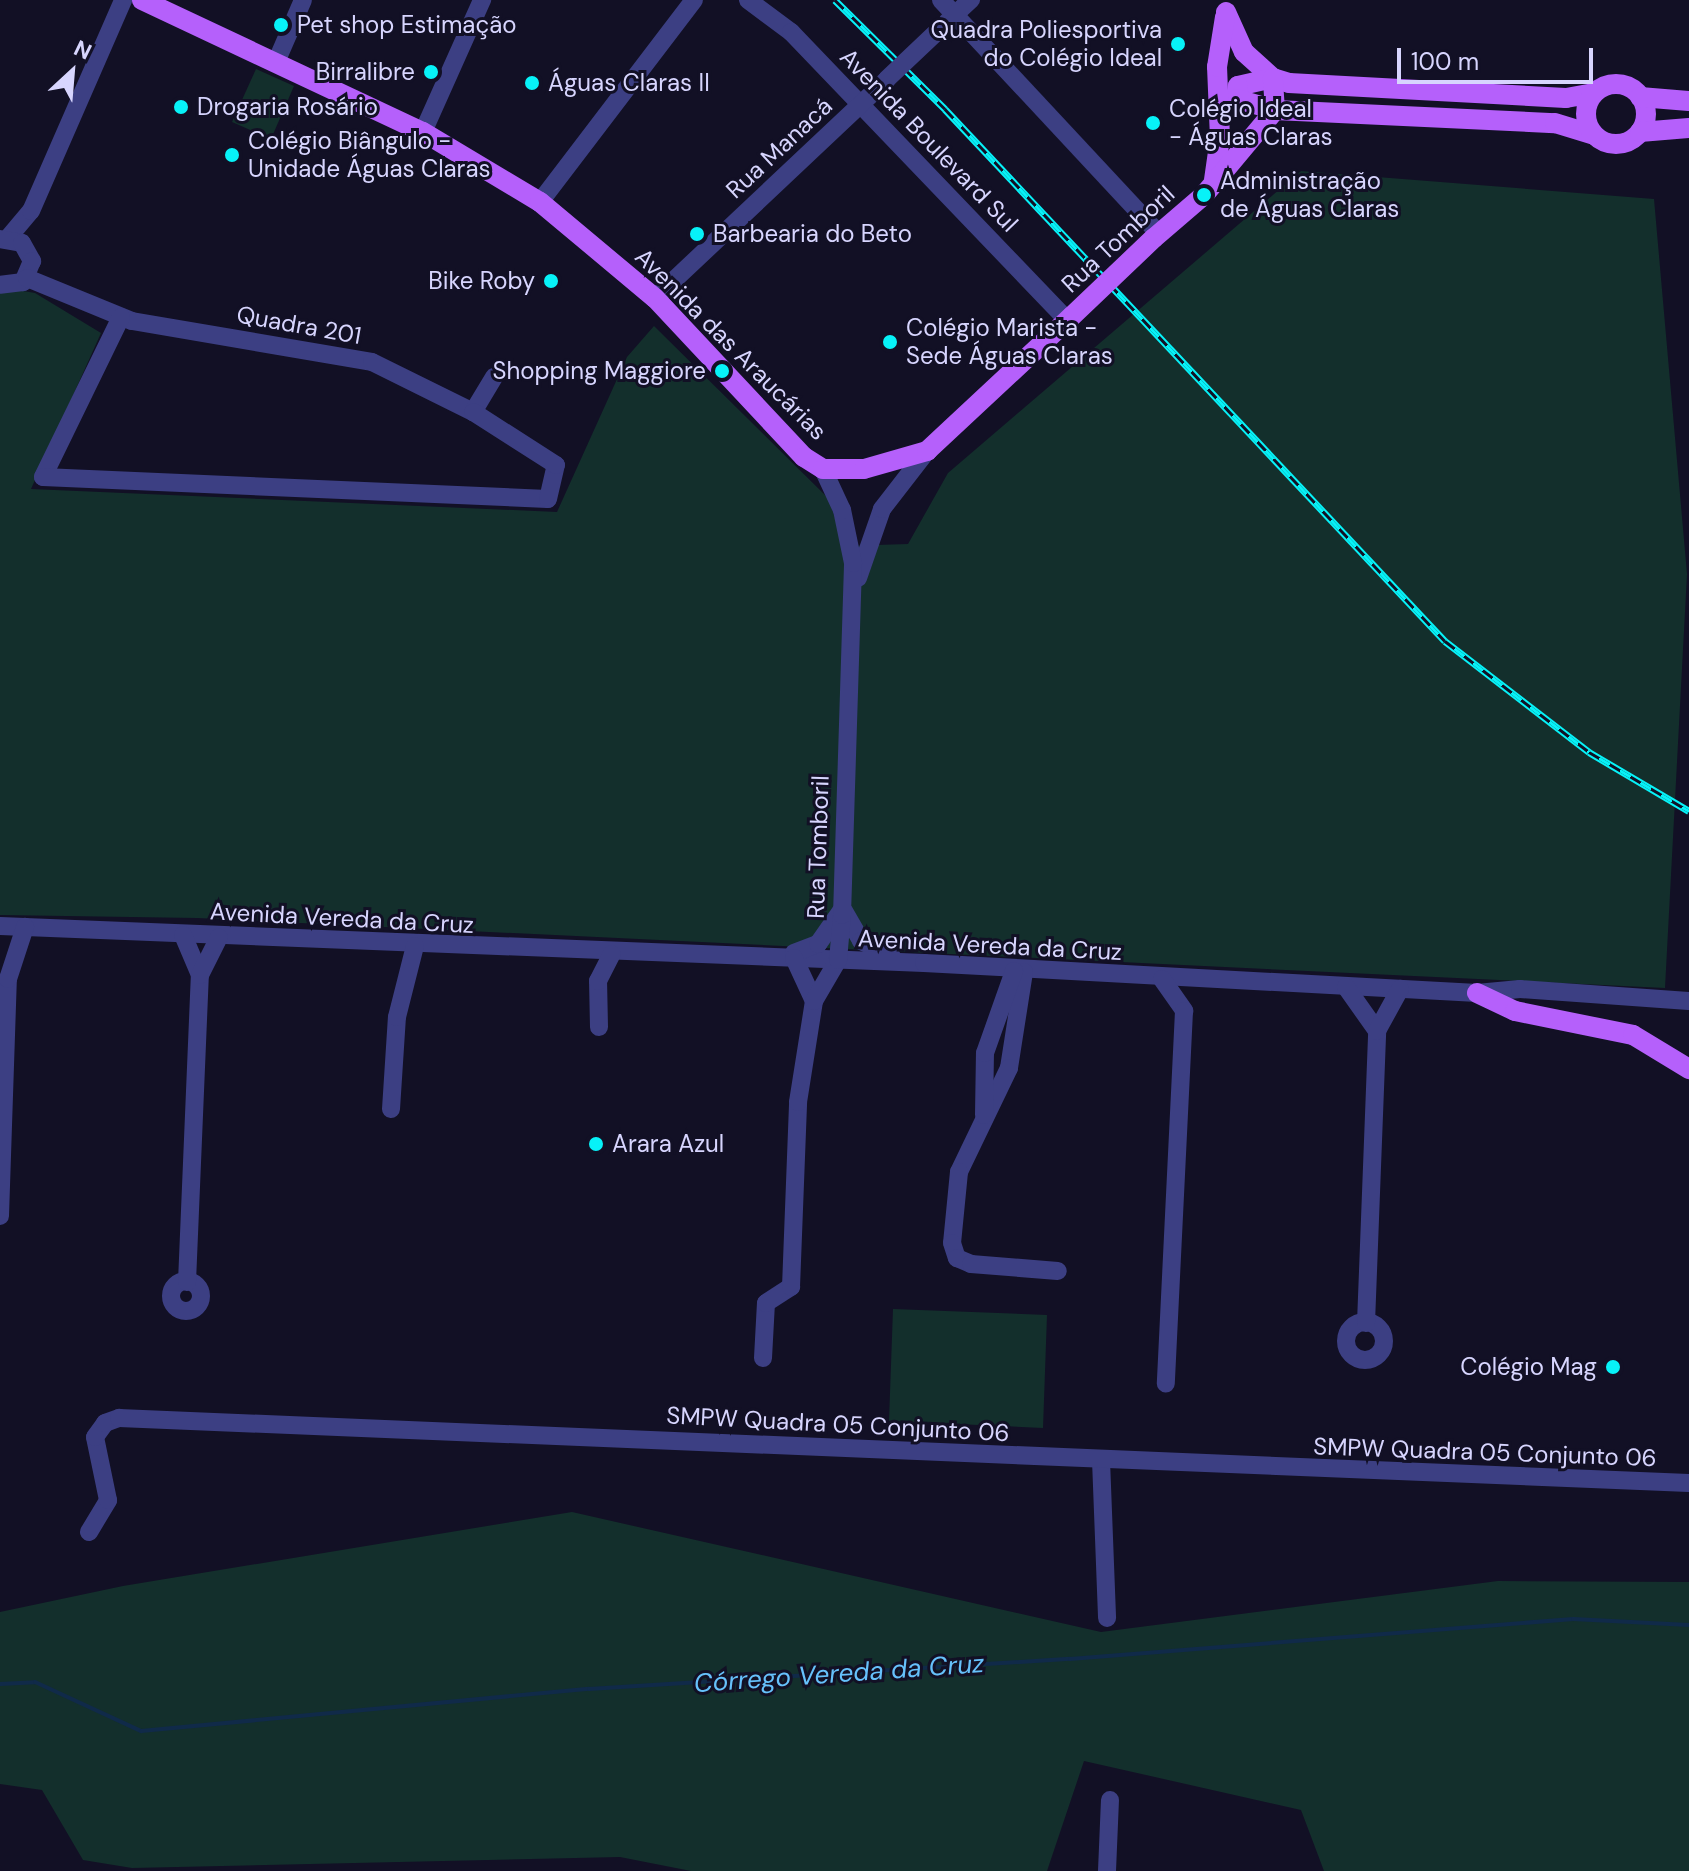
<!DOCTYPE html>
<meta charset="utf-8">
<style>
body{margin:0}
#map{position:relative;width:1689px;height:1871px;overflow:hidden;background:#121025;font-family:"DM Sans",sans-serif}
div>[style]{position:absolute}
.green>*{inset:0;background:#132f2c}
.stream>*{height:4px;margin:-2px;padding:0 2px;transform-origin:2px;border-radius:2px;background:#102a49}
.minor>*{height:18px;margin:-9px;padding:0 9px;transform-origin:9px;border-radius:9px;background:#3c3f83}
.minor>.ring{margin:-9px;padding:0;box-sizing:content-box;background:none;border:18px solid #3c3f83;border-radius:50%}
.major>*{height:20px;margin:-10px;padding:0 10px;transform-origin:10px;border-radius:10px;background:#b560fb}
.major>.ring{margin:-10px;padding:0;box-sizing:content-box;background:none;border:20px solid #b560fb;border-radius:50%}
.rail>*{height:7px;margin-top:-3.5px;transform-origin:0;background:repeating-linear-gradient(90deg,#121025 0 12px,#07f2f8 0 24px);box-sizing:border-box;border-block:2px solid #07f2f8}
.minor-bridge>*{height:18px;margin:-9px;padding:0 9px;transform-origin:9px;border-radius:9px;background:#3c3f83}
.major-bridge>*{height:20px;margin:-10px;padding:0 10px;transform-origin:10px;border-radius:10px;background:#b560fb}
.dots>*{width:22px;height:22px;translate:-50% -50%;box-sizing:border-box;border:4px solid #121025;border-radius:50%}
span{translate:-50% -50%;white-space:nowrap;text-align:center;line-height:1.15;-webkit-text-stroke:6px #121025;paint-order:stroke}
.poi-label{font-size:24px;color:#d7d5fe}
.left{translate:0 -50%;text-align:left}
.right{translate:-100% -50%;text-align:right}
.street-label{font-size:24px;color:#d7d5fe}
.water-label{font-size:26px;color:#66c1fb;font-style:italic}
.north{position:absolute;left:32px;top:32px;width:80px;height:80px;-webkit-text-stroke:6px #121025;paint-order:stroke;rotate:26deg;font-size:22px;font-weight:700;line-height:32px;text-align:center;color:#d7d5fe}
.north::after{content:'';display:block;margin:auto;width:28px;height:36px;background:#d7d5fe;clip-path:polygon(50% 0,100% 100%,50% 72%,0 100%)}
.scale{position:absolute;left:1397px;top:48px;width:196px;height:36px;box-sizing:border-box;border:4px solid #d7d5fe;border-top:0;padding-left:10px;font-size:24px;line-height:28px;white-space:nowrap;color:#d7d5fe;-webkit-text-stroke:6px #121025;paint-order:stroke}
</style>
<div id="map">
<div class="green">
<div style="clip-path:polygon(256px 69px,294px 86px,271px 139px,232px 122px)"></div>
<div style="clip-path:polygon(1301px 171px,1654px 199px,1687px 574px,1665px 988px,197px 918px,0 915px,0 287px,35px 293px,101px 333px,31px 489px,557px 512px,627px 357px,654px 326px,829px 499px,844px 546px,908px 544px,948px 473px)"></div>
<div style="clip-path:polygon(893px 1309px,1047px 1315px,1043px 1428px,889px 1421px)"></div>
<div style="clip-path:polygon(572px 1512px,1101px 1632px,1498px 1581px,1689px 1582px,1689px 1871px,1324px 1871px,1301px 1810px,1084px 1761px,1047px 1871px,691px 1871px,620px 1857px,132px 1868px,83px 1860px,42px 1790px,0 1784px,0 1612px,123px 1586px)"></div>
</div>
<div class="stream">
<div style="left:0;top:1684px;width:35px;rotate:-3deg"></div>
<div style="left:35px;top:1682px;width:117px;rotate:24.8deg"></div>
<div style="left:141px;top:1731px;width:450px;rotate:-5.4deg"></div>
<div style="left:589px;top:1689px;width:482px;rotate:-3.6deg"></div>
<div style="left:1070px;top:1659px;width:505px;rotate:-4.55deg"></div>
<div style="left:1573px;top:1619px;width:116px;rotate:3deg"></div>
</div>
<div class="minor">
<div style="left:748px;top:0;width:54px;rotate:36.7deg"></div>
<div style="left:791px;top:32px;width:400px;rotate:46.2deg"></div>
<div style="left:941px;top:0;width:320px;rotate:47deg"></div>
<div style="left:947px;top:22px;width:33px;rotate:-43deg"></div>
<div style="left:277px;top:60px;width:65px;rotate:-66.6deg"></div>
<div style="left:423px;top:132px;width:145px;rotate:-65.9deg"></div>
<div style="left:540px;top:202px;width:254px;rotate:-52.7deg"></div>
<div style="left:8px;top:238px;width:35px;rotate:-50deg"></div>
<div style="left:31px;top:211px;width:230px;rotate:-66.4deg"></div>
<div style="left:0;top:239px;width:22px;rotate:10deg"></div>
<div style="left:22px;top:243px;width:21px;rotate:61deg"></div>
<div style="left:32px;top:261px;width:23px;rotate:113deg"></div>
<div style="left:23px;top:282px;width:23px;rotate:173deg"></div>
<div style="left:27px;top:278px;width:113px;rotate:22.3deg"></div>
<div style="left:132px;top:321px;width:243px;rotate:9.7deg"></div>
<div style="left:372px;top:362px;width:113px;rotate:26.3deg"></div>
<div style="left:473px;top:412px;width:41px;rotate:-59deg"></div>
<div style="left:655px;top:298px;width:319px;rotate:-43.3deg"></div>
<div style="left:121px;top:317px;width:178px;rotate:116deg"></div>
<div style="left:43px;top:477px;width:505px;rotate:2.49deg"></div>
<div style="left:548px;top:499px;width:35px;rotate:-77deg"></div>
<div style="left:556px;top:465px;width:98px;rotate:-147.4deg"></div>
<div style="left:858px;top:578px;width:73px;rotate:-70.8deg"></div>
<div style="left:882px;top:509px;width:73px;rotate:-52.2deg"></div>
<div style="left:844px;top:911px;width:34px;rotate:60deg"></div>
<div style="left:861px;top:941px;width:34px;rotate:26deg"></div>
<div style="left:0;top:926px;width:925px;rotate:2.29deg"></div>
<div style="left:924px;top:963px;width:554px;rotate:3.11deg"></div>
<div style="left:1477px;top:993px;width:43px;rotate:-5.3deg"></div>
<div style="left:1520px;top:989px;width:169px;rotate:4.1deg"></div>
<div style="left:183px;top:935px;width:43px;rotate:67deg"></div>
<div style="left:794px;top:953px;width:26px;rotate:-21deg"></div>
<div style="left:818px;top:944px;width:40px;rotate:-55.1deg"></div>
<div style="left:794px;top:958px;width:47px;rotate:65.1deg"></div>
<div style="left:1024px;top:972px;width:97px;rotate:98.9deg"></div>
<div style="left:1009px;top:1068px;width:115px;rotate:115.7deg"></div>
<div style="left:959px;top:1172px;width:71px;rotate:95.6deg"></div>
<div style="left:952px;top:1243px;width:16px;rotate:72deg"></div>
<div style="left:957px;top:1258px;width:15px;rotate:23deg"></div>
<div style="left:971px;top:1264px;width:87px;rotate:4.6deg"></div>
<div style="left:1162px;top:979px;width:39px;rotate:55deg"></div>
<div style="left:1184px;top:1011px;width:373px;rotate:92.8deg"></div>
<div style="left:1346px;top:987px;width:54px;rotate:54.8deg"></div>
<div style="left:599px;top:1027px;width:46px;rotate:-91.2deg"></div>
<div style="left:598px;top:981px;width:30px;rotate:-63deg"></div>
<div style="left:391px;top:1109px;width:92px;rotate:-86.3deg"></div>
<div style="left:397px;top:1017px;width:73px;rotate:-75.8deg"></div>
<div style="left:984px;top:1115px;width:62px;rotate:-89.1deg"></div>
<div style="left:985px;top:1053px;width:87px;rotate:-70.5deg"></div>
<div style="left:0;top:1216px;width:237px;rotate:-88.1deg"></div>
<div style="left:8px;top:979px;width:55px;rotate:-71.9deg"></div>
<div class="ring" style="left:171px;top:1281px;width:12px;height:12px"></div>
<div style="left:187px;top:1282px;width:307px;rotate:-87.6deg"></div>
<div style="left:200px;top:975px;width:42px;rotate:-63.4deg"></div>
<div class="ring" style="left:1346px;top:1322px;width:20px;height:20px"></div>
<div style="left:1366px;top:1323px;width:292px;rotate:-87.8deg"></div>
<div style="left:1377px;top:1031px;width:48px;rotate:-61.3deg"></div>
<div style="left:763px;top:1358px;width:55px;rotate:-86.9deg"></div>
<div style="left:766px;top:1303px;width:30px;rotate:-33deg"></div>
<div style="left:791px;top:1287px;width:185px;rotate:-87.8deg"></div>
<div style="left:798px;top:1102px;width:102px;rotate:-81deg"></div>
<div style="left:814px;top:1001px;width:48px;rotate:-59.7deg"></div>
<div style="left:838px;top:960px;width:45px;rotate:-84.9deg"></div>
<div style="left:842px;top:915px;width:352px;rotate:-88.2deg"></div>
<div style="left:853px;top:563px;width:54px;rotate:-101.7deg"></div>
<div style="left:842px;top:510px;width:45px;rotate:-114.9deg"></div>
<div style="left:1101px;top:1460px;width:158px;rotate:87.8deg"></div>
<div style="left:89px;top:1532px;width:37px;rotate:-59deg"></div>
<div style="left:108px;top:1500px;width:64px;rotate:-101.7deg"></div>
<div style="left:95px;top:1437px;width:17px;rotate:-54deg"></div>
<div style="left:105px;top:1423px;width:15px;rotate:-20deg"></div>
<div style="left:119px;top:1418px;width:1571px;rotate:2.37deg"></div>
<div style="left:1107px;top:1871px;width:71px;rotate:-87.6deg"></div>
</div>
<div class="major">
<div style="left:142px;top:0;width:310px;rotate:25.2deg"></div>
<div style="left:423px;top:132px;width:136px;rotate:30.9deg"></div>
<div style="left:540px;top:202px;width:150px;rotate:39.9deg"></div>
<div style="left:655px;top:298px;width:218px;rotate:46.9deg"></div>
<div style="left:804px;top:457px;width:22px;rotate:32deg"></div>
<div style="left:823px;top:469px;width:41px"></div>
<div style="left:864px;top:469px;width:66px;rotate:-15.9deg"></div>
<div style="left:927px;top:451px;width:198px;rotate:-43deg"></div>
<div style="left:1226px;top:12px;width:44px;rotate:65.8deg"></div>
<div style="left:1244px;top:52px;width:39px;rotate:42deg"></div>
<div style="left:1273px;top:78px;width:17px;rotate:17deg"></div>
<div style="left:1289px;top:83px;width:277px;rotate:3.1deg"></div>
<div style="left:1566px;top:98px;width:28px;rotate:-10deg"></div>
<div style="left:1273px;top:78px;width:36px;rotate:167deg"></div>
<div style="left:1238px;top:86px;width:13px;rotate:94deg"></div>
<div style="left:1237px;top:99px;width:40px;rotate:16deg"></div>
<div style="left:1275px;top:110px;width:280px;rotate:2.7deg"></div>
<div style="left:1555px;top:123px;width:41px;rotate:17.1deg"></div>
<div class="ring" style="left:1586px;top:84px;width:40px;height:40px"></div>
<div style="left:1640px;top:97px;width:49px;rotate:4.7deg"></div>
<div style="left:1640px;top:132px;width:49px;rotate:-4.7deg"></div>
<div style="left:1214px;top:180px;width:42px;rotate:-81.9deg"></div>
<div style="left:1220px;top:138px;width:71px;rotate:-92.4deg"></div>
<div style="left:1217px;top:67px;width:51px;rotate:-80.9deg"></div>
<div style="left:1154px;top:238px;width:66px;rotate:-40.7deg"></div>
<div style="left:1204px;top:195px;width:111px;rotate:-50.1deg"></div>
<div style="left:1275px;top:110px;width:32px;rotate:-94deg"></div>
<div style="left:1477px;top:993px;width:42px;rotate:25.3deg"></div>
<div style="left:1515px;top:1011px;width:120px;rotate:11.5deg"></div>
<div style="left:1633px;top:1035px;width:66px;rotate:31.3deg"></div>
</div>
<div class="rail">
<div style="left:835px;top:0;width:155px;rotate:44.7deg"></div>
<div style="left:945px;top:109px;width:730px;rotate:46.78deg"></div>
<div style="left:1445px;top:641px;width:182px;rotate:37.6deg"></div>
<div style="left:1589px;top:752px;width:116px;rotate:30.5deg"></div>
</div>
<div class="minor-bridge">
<div style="left:887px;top:79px;width:74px;rotate:-43.4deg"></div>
</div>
<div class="major-bridge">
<div style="left:1072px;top:316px;width:113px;rotate:-43.6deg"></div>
</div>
<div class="dots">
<div style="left:281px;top:25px;background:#07f2f8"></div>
<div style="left:1178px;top:44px;background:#07f2f8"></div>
<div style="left:431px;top:72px;background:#07f2f8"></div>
<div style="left:532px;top:83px;background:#07f2f8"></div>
<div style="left:181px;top:107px;background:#07f2f8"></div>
<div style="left:1153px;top:123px;background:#07f2f8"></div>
<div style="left:232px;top:155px;background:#07f2f8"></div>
<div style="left:1204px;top:195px;background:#07f2f8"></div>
<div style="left:697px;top:234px;background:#07f2f8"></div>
<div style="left:551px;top:281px;background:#07f2f8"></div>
<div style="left:890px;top:342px;background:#07f2f8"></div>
<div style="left:722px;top:371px;background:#07f2f8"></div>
<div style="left:596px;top:1144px;background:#07f2f8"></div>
<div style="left:1613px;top:1367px;background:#07f2f8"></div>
</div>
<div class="poi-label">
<span class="left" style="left:297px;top:25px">Pet shop Estimação</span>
<span class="right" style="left:1162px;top:44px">Quadra Poliesportiva<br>do Colégio Ideal</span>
<span class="right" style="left:415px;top:72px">Birralibre</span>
<span class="left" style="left:548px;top:83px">Águas Claras II</span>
<span class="left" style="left:197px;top:107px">Drogaria Rosário</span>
<span class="left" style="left:1169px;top:123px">Colégio Ideal<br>- Águas Claras</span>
<span class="left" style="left:248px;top:155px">Colégio Biângulo -<br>Unidade Águas Claras</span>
<span class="left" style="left:1220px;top:195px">Administração<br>de Águas Claras</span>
<span class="left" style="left:713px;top:234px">Barbearia do Beto</span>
<span class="right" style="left:535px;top:281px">Bike Roby</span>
<span class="left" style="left:906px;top:342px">Colégio Marista -<br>Sede Águas Claras</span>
<span class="right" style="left:706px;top:371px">Shopping Maggiore</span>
<span class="left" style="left:612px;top:1144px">Arara Azul</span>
<span class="right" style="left:1597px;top:1367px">Colégio Mag</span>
</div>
<div class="street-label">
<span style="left:929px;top:140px;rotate:46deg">Avenida Boulevard Sul</span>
<span style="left:779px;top:148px;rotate:-43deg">Rua Manacá</span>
<span style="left:1118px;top:239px;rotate:-43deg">Rua Tomboril</span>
<span style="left:299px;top:325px;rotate:10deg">Quadra 201</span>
<span style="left:731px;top:344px;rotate:45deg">Avenida das Araucárias</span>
<span style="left:818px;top:847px;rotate:-88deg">Rua Tomboril</span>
<span style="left:342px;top:918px;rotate:3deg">Avenida Vereda da Cruz</span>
<span style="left:990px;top:945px;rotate:3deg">Avenida Vereda da Cruz</span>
<span style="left:838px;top:1424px;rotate:3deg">SMPW Quadra 05 Conjunto 06</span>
<span style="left:1485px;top:1452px;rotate:2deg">SMPW Quadra 05 Conjunto 06</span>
</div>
<div class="water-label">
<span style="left:839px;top:1674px;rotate:-4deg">Córrego Vereda da Cruz</span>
</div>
<div class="north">N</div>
<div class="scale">100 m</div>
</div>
